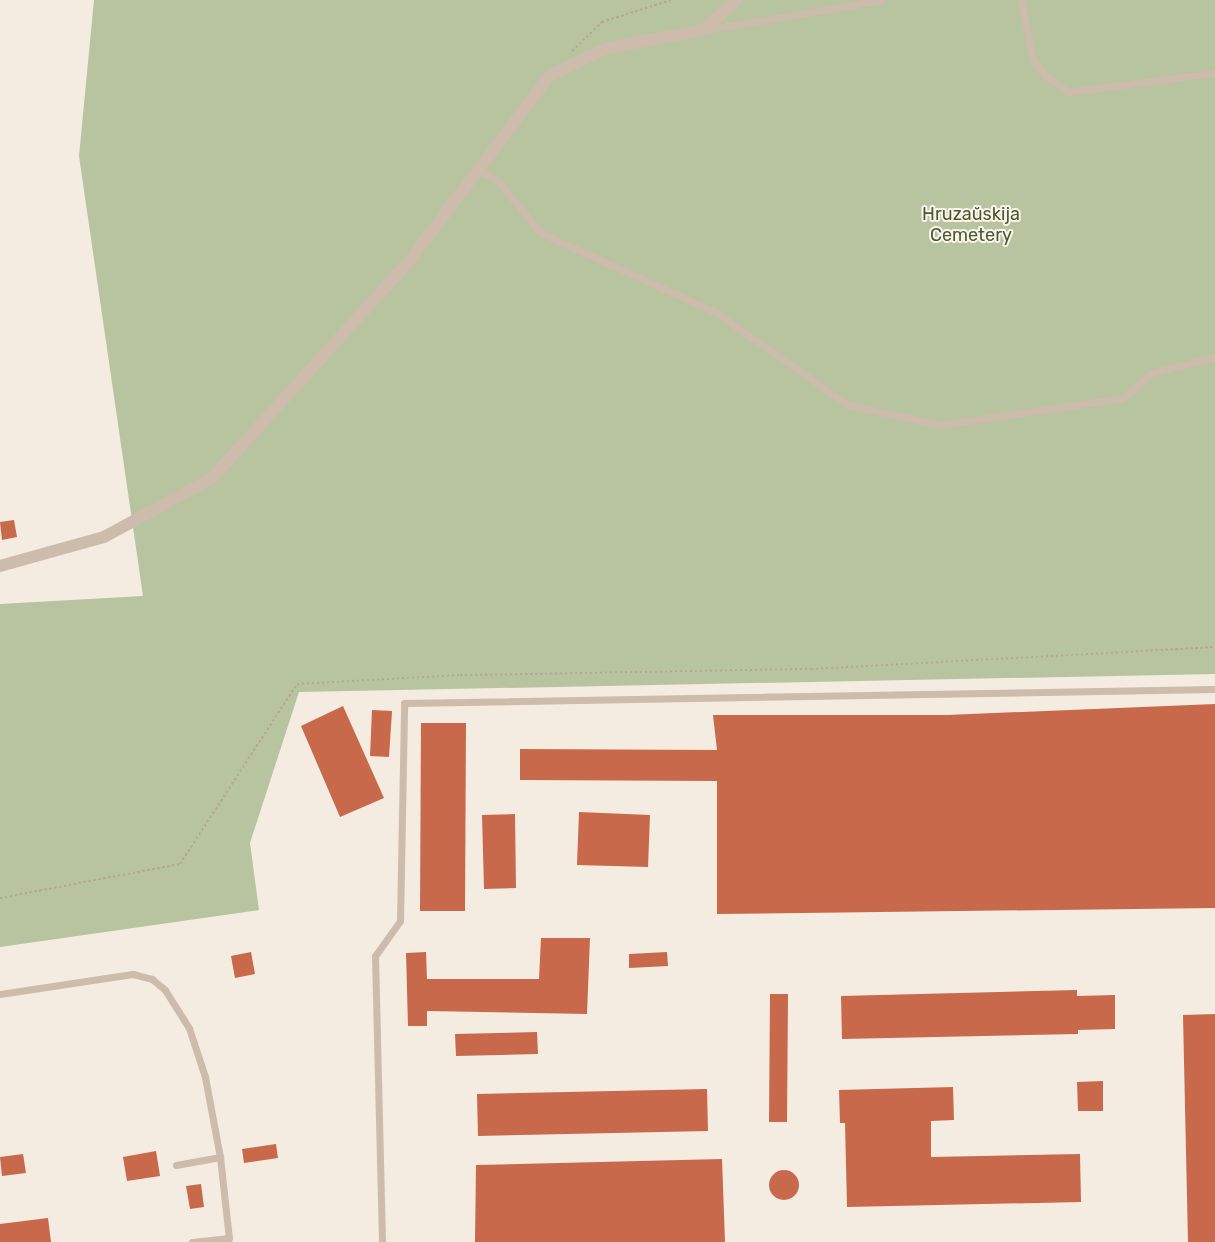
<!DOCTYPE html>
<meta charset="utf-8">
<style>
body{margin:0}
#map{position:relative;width:1215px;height:1242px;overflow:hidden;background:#f4ebe1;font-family:Rubik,sans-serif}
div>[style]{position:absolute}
.green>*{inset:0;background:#b8c4a0}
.building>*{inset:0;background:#c8694b}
.round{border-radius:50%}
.path>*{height:2px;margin-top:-1px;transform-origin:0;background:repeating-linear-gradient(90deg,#b9a596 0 2.5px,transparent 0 5px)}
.service>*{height:7px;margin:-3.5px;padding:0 3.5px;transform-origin:3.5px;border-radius:3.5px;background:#cdbbac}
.minor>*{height:12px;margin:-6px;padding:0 6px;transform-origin:6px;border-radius:6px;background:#cdbbac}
span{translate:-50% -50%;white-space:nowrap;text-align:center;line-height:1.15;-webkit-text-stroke:4px #fbf5ee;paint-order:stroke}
.park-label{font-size:18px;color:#4a5a2e}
</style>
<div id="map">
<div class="green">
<div style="clip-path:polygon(94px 0,1215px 0,1215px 674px,299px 692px,250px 843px,259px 910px,0 947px,0 604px,143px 596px,79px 156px)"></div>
</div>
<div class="building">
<div style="clip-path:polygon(14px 520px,17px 537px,2px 540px,0 522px)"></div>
<div style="clip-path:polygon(1215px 704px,1215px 908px,717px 914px,717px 781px,520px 780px,520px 749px,717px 750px,713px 715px,947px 715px)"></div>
<div style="clip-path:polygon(343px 706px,384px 798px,340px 817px,301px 726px)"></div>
<div style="clip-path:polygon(372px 710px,392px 711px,389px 757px,370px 756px)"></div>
<div style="clip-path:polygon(421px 723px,466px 723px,465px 911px,420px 911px)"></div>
<div style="clip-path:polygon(579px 812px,650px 815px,648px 867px,577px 865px)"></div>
<div style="clip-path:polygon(515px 814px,516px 888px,484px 889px,482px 815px)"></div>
<div style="clip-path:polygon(541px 938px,590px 938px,587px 1014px,427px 1011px,427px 1026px,408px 1026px,406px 953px,426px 952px,427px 979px,539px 979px)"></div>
<div style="clip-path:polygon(251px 952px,255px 974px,235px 978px,231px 956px)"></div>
<div style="clip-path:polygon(667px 952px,668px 966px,629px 968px,629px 954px)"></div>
<div style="clip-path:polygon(1077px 990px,1077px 996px,1115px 995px,1115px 1029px,1078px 1030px,1078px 1034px,842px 1039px,841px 996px)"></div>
<div style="clip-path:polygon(770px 994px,788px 994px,787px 1122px,769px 1122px)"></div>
<div style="clip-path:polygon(1215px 1014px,1215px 1242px,1188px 1242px,1183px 1015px)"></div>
<div style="clip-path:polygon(537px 1032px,538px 1054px,456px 1056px,455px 1034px)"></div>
<div style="clip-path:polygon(1103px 1081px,1103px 1111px,1078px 1111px,1077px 1082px)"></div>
<div style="clip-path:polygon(953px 1087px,954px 1120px,931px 1121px,931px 1157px,1080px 1154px,1081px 1202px,847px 1207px,845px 1123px,840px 1123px,839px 1090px)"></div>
<div style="clip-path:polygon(707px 1089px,708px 1131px,478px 1136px,477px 1094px)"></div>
<div style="clip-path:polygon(276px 1144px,278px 1158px,244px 1163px,242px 1149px)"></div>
<div style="clip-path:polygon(156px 1151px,160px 1176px,127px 1181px,123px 1157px)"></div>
<div style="clip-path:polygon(23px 1154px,26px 1173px,2px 1176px,0 1157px)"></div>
<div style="clip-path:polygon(722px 1159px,725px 1242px,475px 1242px,476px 1165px)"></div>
<div class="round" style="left:769px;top:1170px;width:30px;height:30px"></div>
<div style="clip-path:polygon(201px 1184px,204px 1207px,190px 1209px,186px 1186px)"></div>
<div style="clip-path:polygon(48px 1218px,51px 1242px,0 1242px,0 1224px)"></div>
</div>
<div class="path">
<div style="left:572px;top:51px;width:42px;rotate:-44deg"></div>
<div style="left:602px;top:22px;width:72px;rotate:-17.7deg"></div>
<div style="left:0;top:898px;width:183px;rotate:-10.7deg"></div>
<div style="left:180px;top:864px;width:215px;rotate:-57deg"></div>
<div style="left:297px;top:684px;width:163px;rotate:-3.2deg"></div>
<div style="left:460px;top:675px;width:351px;rotate:-1deg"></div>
<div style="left:811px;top:669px;width:405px;rotate:-3.1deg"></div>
</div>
<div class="service">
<div style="left:1021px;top:0;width:61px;rotate:78.7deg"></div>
<div style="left:1033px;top:60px;width:20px;rotate:53deg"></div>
<div style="left:1045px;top:76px;width:28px;rotate:35deg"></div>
<div style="left:1068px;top:92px;width:148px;rotate:-7.4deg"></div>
<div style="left:706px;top:30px;width:178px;rotate:-9.7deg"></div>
<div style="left:477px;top:169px;width:23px;rotate:29deg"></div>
<div style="left:497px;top:180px;width:69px;rotate:50.3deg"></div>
<div style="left:541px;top:233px;width:193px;rotate:24.4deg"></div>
<div style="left:717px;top:313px;width:160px;rotate:35.1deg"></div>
<div style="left:848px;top:405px;width:94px;rotate:12.3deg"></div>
<div style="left:940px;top:425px;width:185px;rotate:-8.4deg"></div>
<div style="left:1123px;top:398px;width:38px;rotate:-41deg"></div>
<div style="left:1152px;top:373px;width:65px;rotate:-14.3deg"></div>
<div style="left:0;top:994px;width:134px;rotate:-8.6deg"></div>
<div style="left:133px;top:974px;width:20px;rotate:15deg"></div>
<div style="left:152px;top:979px;width:17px;rotate:40deg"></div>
<div style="left:165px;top:990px;width:45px;rotate:57.7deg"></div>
<div style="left:189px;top:1028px;width:52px;rotate:71.9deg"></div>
<div style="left:205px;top:1077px;width:81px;rotate:79.4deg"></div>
<div style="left:176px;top:1165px;width:45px;rotate:-10.3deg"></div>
<div style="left:220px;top:1157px;width:81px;rotate:83.7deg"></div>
<div style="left:229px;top:1238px;width:37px;rotate:174deg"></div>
<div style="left:382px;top:1242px;width:286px;rotate:-91.4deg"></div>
<div style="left:375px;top:956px;width:43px;rotate:-54.5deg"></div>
<div style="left:400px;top:921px;width:218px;rotate:-88.9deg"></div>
<div style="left:404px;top:703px;width:811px;rotate:-0.99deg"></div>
</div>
<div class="minor">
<div style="left:0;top:566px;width:108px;rotate:-15.6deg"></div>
<div style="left:104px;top:537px;width:122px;rotate:-28.5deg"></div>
<div style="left:211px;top:479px;width:296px;rotate:-47.7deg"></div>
<div style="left:410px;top:260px;width:231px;rotate:-52.9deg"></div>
<div style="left:549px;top:76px;width:64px;rotate:-25.8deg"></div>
<div style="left:607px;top:48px;width:99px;rotate:-10.5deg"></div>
<div style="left:704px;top:30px;width:44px;rotate:-43.2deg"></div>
</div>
<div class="park-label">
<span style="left:971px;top:225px">Hruzaŭskija<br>Cemetery</span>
</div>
</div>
